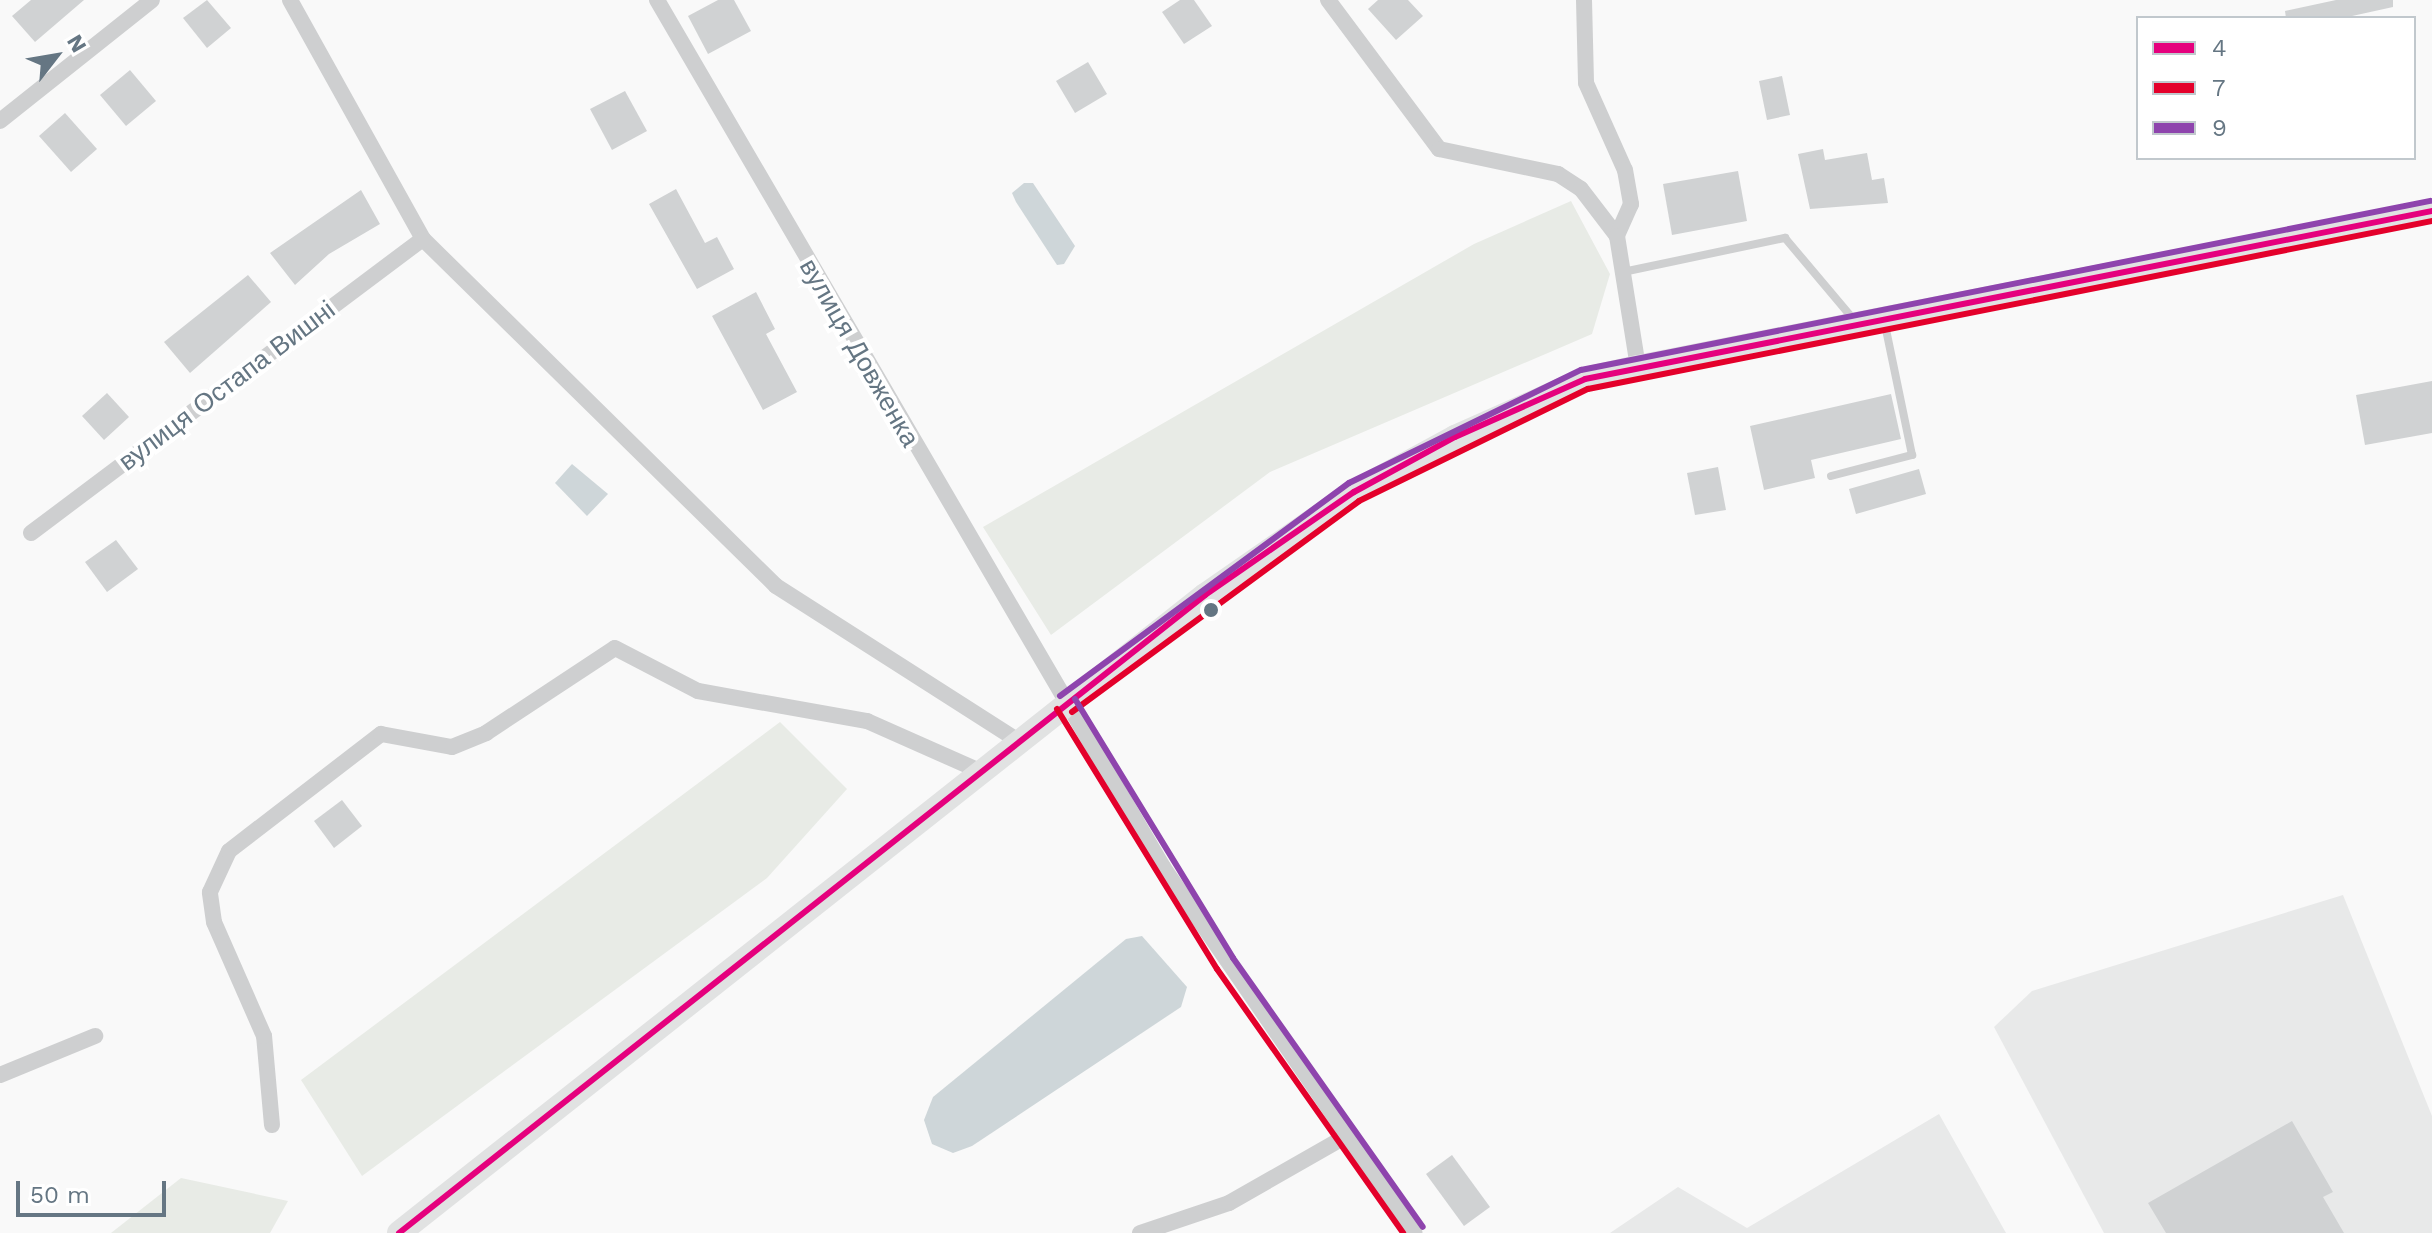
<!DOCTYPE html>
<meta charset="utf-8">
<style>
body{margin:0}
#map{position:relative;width:2432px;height:1233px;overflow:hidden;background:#f9f9f9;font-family:"Work Sans",sans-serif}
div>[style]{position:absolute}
.built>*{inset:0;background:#e8e9e9}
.green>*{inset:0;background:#e8ebe6}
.water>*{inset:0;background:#ced6d9}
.building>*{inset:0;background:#d0d2d3}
.lane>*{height:8px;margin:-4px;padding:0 4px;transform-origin:4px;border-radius:4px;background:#cecfd0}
.street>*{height:16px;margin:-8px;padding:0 8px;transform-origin:8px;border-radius:8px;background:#cecfd0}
.primary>*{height:24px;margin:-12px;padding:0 12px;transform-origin:12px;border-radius:12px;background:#e1e2e2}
.bus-1>*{height:6px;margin:-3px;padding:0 3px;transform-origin:3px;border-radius:3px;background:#e5007d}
.bus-2>*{height:6px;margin:-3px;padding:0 3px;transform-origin:3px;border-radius:3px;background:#e4002b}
.bus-3>*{height:6px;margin:-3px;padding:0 3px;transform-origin:3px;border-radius:3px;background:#8e44ad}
.dots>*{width:22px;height:22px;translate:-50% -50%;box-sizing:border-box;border:4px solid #fff;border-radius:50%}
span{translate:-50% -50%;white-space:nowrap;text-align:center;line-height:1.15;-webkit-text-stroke:8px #fff;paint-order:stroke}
.street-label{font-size:26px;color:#657683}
.legend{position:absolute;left:2136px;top:16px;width:280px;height:144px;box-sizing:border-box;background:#fff;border:2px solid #c1c8cd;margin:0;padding:10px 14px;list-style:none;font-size:24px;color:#657683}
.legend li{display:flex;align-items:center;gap:16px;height:40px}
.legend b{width:40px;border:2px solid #c1c8cd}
.north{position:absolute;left:16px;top:16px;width:80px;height:80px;-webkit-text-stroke:6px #fff;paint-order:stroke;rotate:59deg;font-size:22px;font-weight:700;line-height:32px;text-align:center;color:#657683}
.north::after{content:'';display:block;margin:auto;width:28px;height:36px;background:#657683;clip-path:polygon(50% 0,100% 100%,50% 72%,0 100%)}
.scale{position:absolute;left:16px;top:1181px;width:150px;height:36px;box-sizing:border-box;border:4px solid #657683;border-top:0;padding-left:10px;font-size:24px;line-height:28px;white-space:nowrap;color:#657683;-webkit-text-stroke:6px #fff;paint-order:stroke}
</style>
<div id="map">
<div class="built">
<div style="clip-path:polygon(2343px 895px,2432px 1116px,2432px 1233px,2104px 1233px,1994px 1027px,2032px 991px)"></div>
<div style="clip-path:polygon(1939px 1114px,2006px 1233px,1610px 1233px,1678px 1187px,1747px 1228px)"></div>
</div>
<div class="green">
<div style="clip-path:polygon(1571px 201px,1610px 274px,1592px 334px,1270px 472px,1051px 635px,983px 527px,1474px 244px)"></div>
<div style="clip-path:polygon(780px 722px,847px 789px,767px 878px,362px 1176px,301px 1080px)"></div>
<div style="clip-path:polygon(181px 1178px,288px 1201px,270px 1233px,111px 1233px)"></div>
</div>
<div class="water">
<div style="clip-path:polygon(1024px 183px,1033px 183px,1075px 246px,1064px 264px,1057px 265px,1016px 202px,1012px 193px)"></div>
<div style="clip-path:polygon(572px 464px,608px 494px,587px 516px,555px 483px)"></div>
<div style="clip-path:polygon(1142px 936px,1187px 987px,1181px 1007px,972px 1146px,953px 1153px,932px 1144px,924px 1120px,933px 1097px,1126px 939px)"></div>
</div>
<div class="building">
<div style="clip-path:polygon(31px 0,84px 0,35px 42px,12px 16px)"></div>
<div style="clip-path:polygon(207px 0,231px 28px,207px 48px,183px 18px)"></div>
<div style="clip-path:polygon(718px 0,734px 0,751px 31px,708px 54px,688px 16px)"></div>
<div style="clip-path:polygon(1180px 0,1194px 0,1212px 26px,1184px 44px,1162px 12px)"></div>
<div style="clip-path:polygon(1378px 0,1408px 0,1423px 16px,1396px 40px,1368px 9px)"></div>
<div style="clip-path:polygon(2336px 0,2393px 0,2393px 7px,2343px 18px,2286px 18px,2285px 11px)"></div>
<div style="clip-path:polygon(1088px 62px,1107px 94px,1075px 113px,1056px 81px)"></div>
<div style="clip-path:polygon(130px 70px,156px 101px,126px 126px,100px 95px)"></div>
<div style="clip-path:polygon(1782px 76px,1790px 115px,1767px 120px,1759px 81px)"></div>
<div style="clip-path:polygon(625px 91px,647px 131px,612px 150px,590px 109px)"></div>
<div style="clip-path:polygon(65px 113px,97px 149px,71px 172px,39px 136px)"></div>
<div style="clip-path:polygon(1823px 149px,1825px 160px,1867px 153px,1872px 180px,1884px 178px,1888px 203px,1810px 209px,1798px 154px)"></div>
<div style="clip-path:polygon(1738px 171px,1747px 221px,1672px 235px,1663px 184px)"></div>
<div style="clip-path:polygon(676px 189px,705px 243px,717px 237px,734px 269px,697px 289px,649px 204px)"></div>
<div style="clip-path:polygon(361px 190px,380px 224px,329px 254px,295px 285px,270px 253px)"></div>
<div style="clip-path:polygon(248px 275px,271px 302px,190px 373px,164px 342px)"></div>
<div style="clip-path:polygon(756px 292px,775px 329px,766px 334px,797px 392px,763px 410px,712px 316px)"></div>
<div style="clip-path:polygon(2432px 381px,2432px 433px,2365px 445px,2356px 395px)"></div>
<div style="clip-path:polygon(107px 393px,129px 417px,104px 440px,82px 416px)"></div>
<div style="clip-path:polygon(1891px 394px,1901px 439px,1811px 460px,1815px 478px,1764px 490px,1750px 426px)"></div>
<div style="clip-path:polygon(1718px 467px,1726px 510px,1695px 515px,1687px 473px)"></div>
<div style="clip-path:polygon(1919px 469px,1926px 494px,1856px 514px,1849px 489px)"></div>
<div style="clip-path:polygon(116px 540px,138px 569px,107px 592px,85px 562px)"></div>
<div style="clip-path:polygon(342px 800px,362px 826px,334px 848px,314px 821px)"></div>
<div style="clip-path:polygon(2292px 1121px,2333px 1192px,2323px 1197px,2344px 1233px,2166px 1233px,2148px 1203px)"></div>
<div style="clip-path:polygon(1452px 1155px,1490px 1207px,1464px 1226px,1426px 1174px)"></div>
</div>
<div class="lane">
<div style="left:1623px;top:272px;width:166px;rotate:-11.9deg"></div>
<div style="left:1785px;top:238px;width:109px;rotate:49.9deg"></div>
<div style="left:1831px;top:476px;width:84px;rotate:-14.5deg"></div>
<div style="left:1912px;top:455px;width:138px;rotate:-101.7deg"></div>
</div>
<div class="street">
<div style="left:290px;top:0;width:274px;rotate:60.9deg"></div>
<div style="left:423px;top:239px;width:495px;rotate:44.5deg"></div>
<div style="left:776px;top:586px;width:287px;rotate:32.6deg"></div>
<div style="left:657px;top:0;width:1004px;rotate:59.73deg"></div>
<div style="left:1163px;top:867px;width:444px;rotate:55.5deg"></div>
<div style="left:1328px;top:0;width:186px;rotate:53.3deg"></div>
<div style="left:1439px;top:149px;width:122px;rotate:11.9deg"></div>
<div style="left:1558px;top:174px;width:27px;rotate:33deg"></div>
<div style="left:1581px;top:189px;width:59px;rotate:52.5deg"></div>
<div style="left:1584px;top:0;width:83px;rotate:88.6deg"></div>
<div style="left:1586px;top:83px;width:95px;rotate:65.9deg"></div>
<div style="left:1625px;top:170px;width:35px;rotate:80deg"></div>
<div style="left:1631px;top:204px;width:35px;rotate:114deg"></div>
<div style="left:1617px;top:236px;width:133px;rotate:80.9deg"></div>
<div style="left:0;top:121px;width:194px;rotate:-38.5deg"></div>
<div style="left:31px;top:533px;width:490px;rotate:-36.9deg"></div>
<div style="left:0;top:1075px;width:103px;rotate:-22.3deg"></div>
<div style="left:272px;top:1125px;width:89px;rotate:-95.1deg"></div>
<div style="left:264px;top:1036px;width:124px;rotate:-113.7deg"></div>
<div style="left:214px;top:922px;width:30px;rotate:-98deg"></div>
<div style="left:210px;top:892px;width:45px;rotate:-65.1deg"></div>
<div style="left:229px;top:851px;width:192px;rotate:-37.6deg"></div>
<div style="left:381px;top:734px;width:72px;rotate:10.4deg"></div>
<div style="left:452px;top:747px;width:37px;rotate:-22deg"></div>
<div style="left:486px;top:733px;width:154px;rotate:-33.4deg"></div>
<div style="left:615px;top:648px;width:93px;rotate:27.4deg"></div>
<div style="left:698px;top:691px;width:172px;rotate:10.1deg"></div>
<div style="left:867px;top:721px;width:124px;rotate:23.9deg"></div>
<div style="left:1140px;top:1233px;width:94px;rotate:-18.6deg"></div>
<div style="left:1229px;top:1203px;width:137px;rotate:-29.7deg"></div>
</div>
<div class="primary">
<div style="left:399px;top:1233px;width:1028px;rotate:-38.36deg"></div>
<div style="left:1205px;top:595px;width:181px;rotate:-34.7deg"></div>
<div style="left:1354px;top:492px;width:115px;rotate:-28.6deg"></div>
<div style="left:1455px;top:437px;width:142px;rotate:-24deg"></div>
<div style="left:1585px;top:379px;width:54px;rotate:-12.8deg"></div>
<div style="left:1638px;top:367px;width:809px;rotate:-11.12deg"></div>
</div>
<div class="bus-1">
<div style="left:399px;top:1233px;width:1028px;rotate:-38.36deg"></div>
<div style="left:1205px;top:595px;width:181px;rotate:-34.7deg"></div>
<div style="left:1354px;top:492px;width:115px;rotate:-28.6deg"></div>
<div style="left:1455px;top:437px;width:142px;rotate:-24deg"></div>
<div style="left:1585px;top:379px;width:864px;rotate:-11.22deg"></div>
</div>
<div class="bus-2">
<div style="left:1057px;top:709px;width:305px;rotate:58.4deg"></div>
<div style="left:1217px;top:969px;width:323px;rotate:54.8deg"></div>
<div style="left:1072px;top:712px;width:356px;rotate:-36.3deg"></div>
<div style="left:1359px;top:501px;width:255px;rotate:-26.1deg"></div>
<div style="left:1588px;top:389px;width:861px;rotate:-11.26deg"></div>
</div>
<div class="bus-3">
<div style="left:1060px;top:696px;width:359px;rotate:-36.4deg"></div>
<div style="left:1349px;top:483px;width:258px;rotate:-26deg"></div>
<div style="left:1581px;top:370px;width:866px;rotate:-11.26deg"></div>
<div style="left:1075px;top:699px;width:303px;rotate:58.6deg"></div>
<div style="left:1233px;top:958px;width:329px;rotate:54.8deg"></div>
</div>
<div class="dots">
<div style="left:1211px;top:610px;background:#657683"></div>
</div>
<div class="street-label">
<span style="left:859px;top:353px;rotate:60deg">вулиця Довженка</span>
<span style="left:227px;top:386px;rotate:-37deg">вулиця Остапа Вишні</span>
</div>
<ul class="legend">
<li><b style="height:10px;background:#e5007d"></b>4</li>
<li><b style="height:10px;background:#e4002b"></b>7</li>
<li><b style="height:10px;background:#8e44ad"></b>9</li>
</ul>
<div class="north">N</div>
<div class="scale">50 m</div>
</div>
